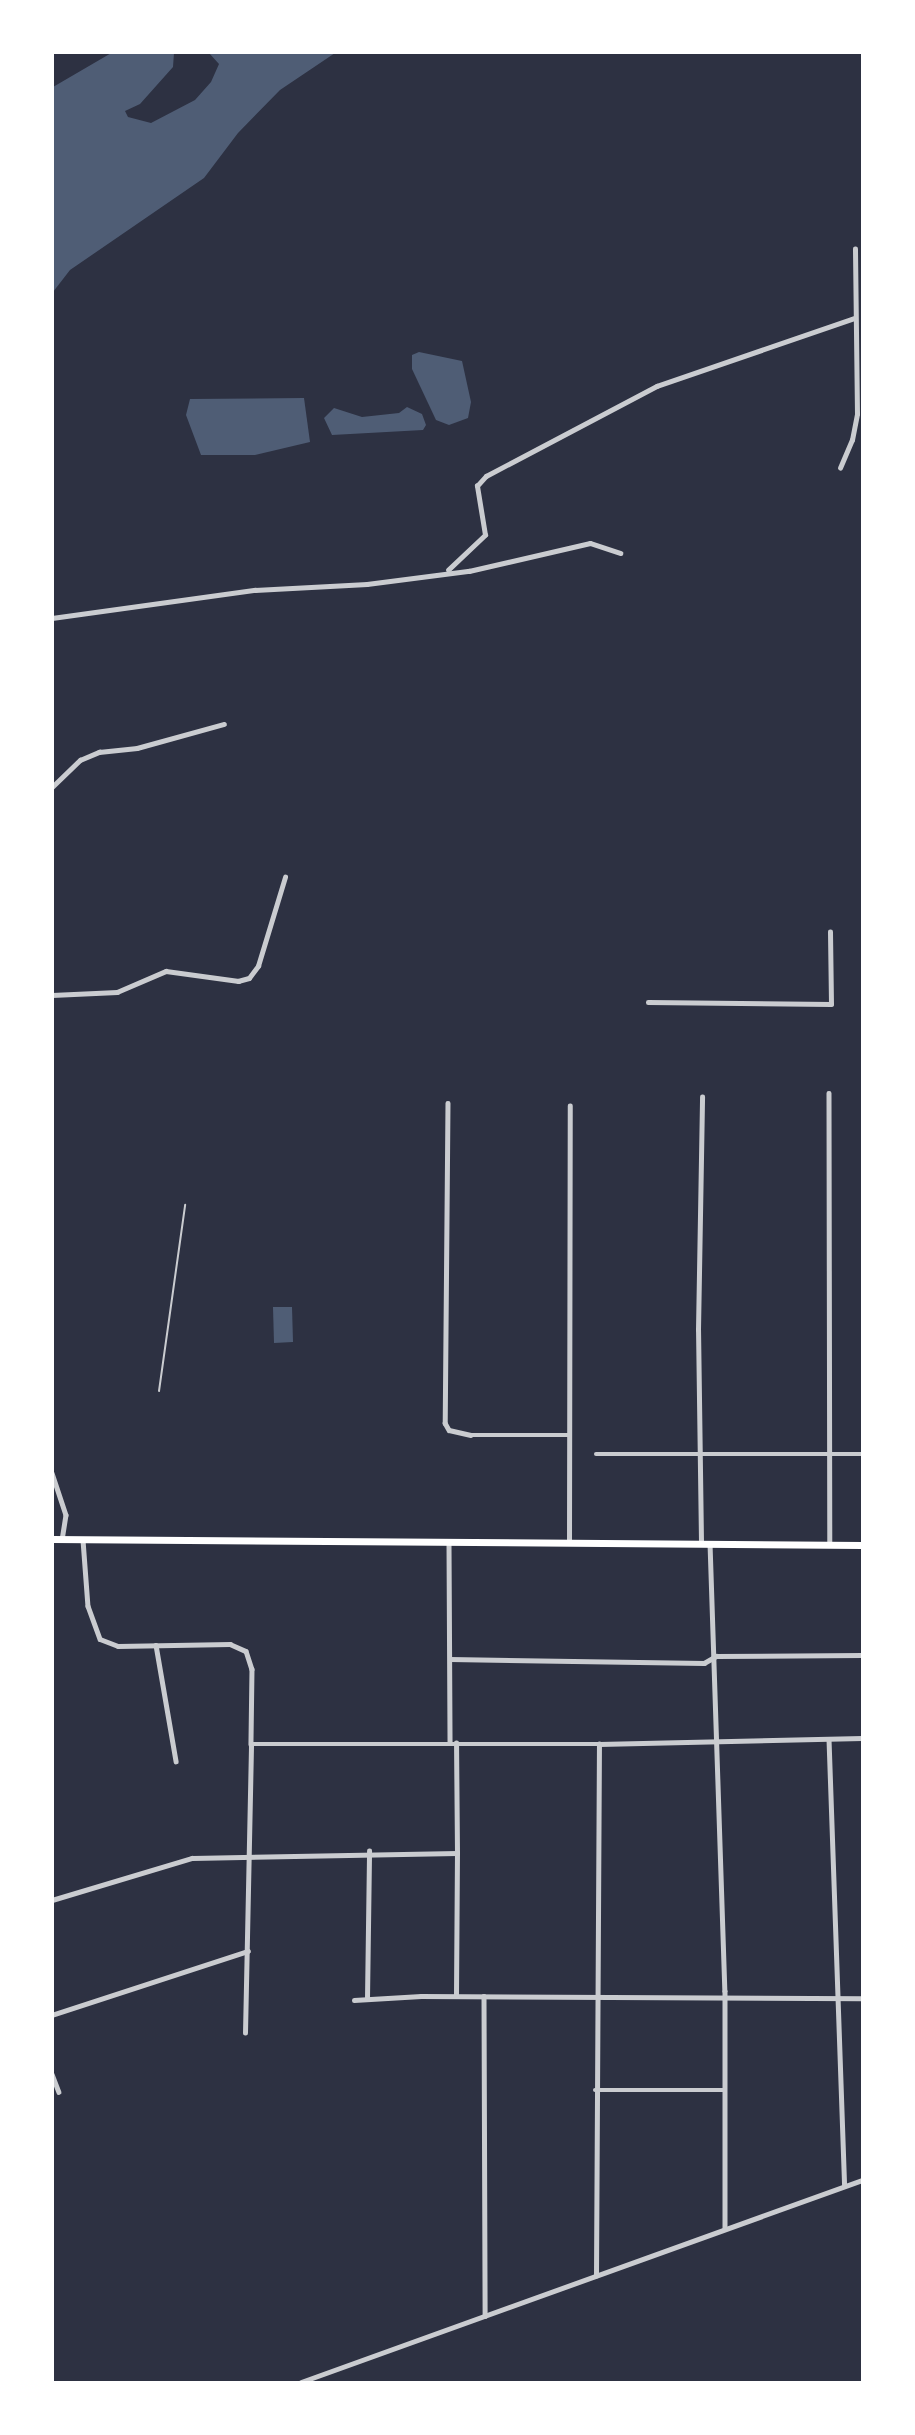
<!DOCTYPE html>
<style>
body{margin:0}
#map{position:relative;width:915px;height:2435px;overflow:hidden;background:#2d3142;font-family:"Fira Sans Condensed",sans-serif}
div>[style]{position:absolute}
.water>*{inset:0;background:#4f5d75}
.service>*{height:2px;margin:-1px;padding:0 1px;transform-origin:1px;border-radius:1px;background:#caccd0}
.minor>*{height:4.5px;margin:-2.25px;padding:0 2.25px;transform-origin:2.25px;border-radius:2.25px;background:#caccd0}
.tertiary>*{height:5px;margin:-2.5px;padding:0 2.5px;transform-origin:2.5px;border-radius:2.5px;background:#caccd0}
.trunk>*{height:7px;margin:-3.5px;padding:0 3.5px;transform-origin:3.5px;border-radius:3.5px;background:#fff}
span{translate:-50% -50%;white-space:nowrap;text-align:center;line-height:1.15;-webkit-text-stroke:7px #fff;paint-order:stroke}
.frame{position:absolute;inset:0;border:54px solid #fff;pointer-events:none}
</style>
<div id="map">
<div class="water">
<div style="clip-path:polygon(113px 52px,174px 53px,173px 67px,140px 104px,125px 111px,128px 117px,151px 123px,195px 100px,211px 82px,219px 64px,209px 53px,335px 53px,280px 90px,238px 133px,204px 178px,70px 270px,53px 292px,53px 87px)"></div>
<div style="clip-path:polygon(419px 352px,462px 361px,471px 402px,468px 418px,449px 425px,436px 420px,412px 369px,412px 355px)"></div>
<div style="clip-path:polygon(304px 398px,310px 442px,255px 455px,201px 455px,186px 415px,190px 399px)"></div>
<div style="clip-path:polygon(407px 407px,422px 414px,426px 425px,423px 430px,332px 435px,324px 418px,334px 408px,362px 417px,399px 413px)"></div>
<div style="clip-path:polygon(273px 1307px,292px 1307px,293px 1342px,274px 1343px)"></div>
</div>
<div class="service">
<div style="left:159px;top:1391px;width:188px;rotate:-82deg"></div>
</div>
<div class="minor">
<div style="left:840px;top:468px;width:30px;rotate:-67deg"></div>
<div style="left:852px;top:440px;width:26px;rotate:-79deg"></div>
<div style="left:857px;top:414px;width:165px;rotate:-90.7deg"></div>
<div style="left:448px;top:570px;width:51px;rotate:-43.4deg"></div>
<div style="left:485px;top:535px;width:50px;rotate:-99.3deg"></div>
<div style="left:477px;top:486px;width:13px;rotate:-48deg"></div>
<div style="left:486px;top:476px;width:193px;rotate:-27.8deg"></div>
<div style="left:657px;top:386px;width:208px;rotate:-19deg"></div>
<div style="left:52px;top:618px;width:205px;rotate:-7.9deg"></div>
<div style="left:255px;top:590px;width:112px;rotate:-3.1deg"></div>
<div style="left:367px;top:584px;width:103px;rotate:-7.3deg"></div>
<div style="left:469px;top:571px;width:124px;rotate:-13deg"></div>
<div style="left:590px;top:543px;width:32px;rotate:18deg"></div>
<div style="left:52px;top:787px;width:39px;rotate:-44deg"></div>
<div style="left:80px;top:760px;width:21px;rotate:-23deg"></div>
<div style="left:99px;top:752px;width:38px;rotate:-6deg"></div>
<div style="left:137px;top:748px;width:90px;rotate:-15.4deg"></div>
<div style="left:52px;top:995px;width:65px;rotate:-2.6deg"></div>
<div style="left:117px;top:992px;width:53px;rotate:-23.2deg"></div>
<div style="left:166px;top:971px;width:73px;rotate:7.9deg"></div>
<div style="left:238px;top:981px;width:11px;rotate:-15deg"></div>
<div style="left:249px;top:978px;width:15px;rotate:-53deg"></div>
<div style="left:258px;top:966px;width:93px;rotate:-73.1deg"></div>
<div style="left:648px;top:1002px;width:183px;rotate:0.6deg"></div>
<div style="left:831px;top:1004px;width:72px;rotate:-90.8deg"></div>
<div style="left:829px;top:1093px;width:451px;rotate:89.9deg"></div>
<div style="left:448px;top:1103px;width:320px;rotate:90.5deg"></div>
<div style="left:445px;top:1423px;width:8px;rotate:60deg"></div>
<div style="left:449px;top:1430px;width:22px;rotate:13deg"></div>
<div style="left:470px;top:1435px;width:99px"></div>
<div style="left:596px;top:1454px;width:266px"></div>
<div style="left:52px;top:1473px;width:44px;rotate:71.6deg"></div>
<div style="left:66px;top:1515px;width:25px;rotate:99deg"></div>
<div style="left:83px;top:1540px;width:66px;rotate:85.7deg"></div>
<div style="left:88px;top:1606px;width:35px;rotate:70deg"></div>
<div style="left:100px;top:1639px;width:19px;rotate:21deg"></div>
<div style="left:118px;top:1646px;width:112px;rotate:-1deg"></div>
<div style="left:230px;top:1644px;width:17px;rotate:24deg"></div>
<div style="left:246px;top:1651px;width:19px;rotate:72deg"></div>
<div style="left:252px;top:1669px;width:75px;rotate:90.8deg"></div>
<div style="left:251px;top:1744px;width:348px"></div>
<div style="left:599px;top:1744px;width:263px;rotate:-1.3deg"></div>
<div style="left:569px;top:1542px;width:436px;rotate:-89.9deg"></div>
<div style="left:701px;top:1542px;width:212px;rotate:-90.8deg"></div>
<div style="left:698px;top:1330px;width:233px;rotate:-89deg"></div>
<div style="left:449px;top:1543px;width:199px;rotate:89.7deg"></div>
<div style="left:710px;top:1543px;width:448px;rotate:88.1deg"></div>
<div style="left:725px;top:1991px;width:238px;rotate:90deg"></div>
<div style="left:156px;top:1645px;width:118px;rotate:80.2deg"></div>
<div style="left:450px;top:1659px;width:254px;rotate:0.9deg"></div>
<div style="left:704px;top:1663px;width:14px;rotate:-30deg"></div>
<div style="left:716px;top:1656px;width:146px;rotate:-0.4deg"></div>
<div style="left:829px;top:1739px;width:447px;rotate:88deg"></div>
<div style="left:52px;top:1900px;width:146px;rotate:-16.7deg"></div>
<div style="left:192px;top:1858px;width:265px;rotate:-1.1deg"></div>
<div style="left:457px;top:1853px;width:110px;rotate:-90.5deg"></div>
<div style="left:456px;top:1995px;width:142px;rotate:-89.6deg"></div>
<div style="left:484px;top:1996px;width:320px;rotate:89.8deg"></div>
<div style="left:367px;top:1999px;width:148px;rotate:-89.2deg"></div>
<div style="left:354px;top:2000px;width:67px;rotate:-3.4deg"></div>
<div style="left:421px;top:1996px;width:441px;rotate:0.3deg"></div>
<div style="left:52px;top:2015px;width:206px;rotate:-18.1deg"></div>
<div style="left:245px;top:2033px;width:289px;rotate:-88.8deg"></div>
<div style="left:52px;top:2074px;width:19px;rotate:69deg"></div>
<div style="left:595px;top:2090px;width:130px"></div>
<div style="left:596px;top:2276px;width:532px;rotate:-89.68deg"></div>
</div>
<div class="tertiary">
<div style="left:301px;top:2382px;width:596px;rotate:-19.8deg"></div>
</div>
<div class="trunk">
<div style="left:52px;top:1539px;width:810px;rotate:0.42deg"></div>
</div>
<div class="frame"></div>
</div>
